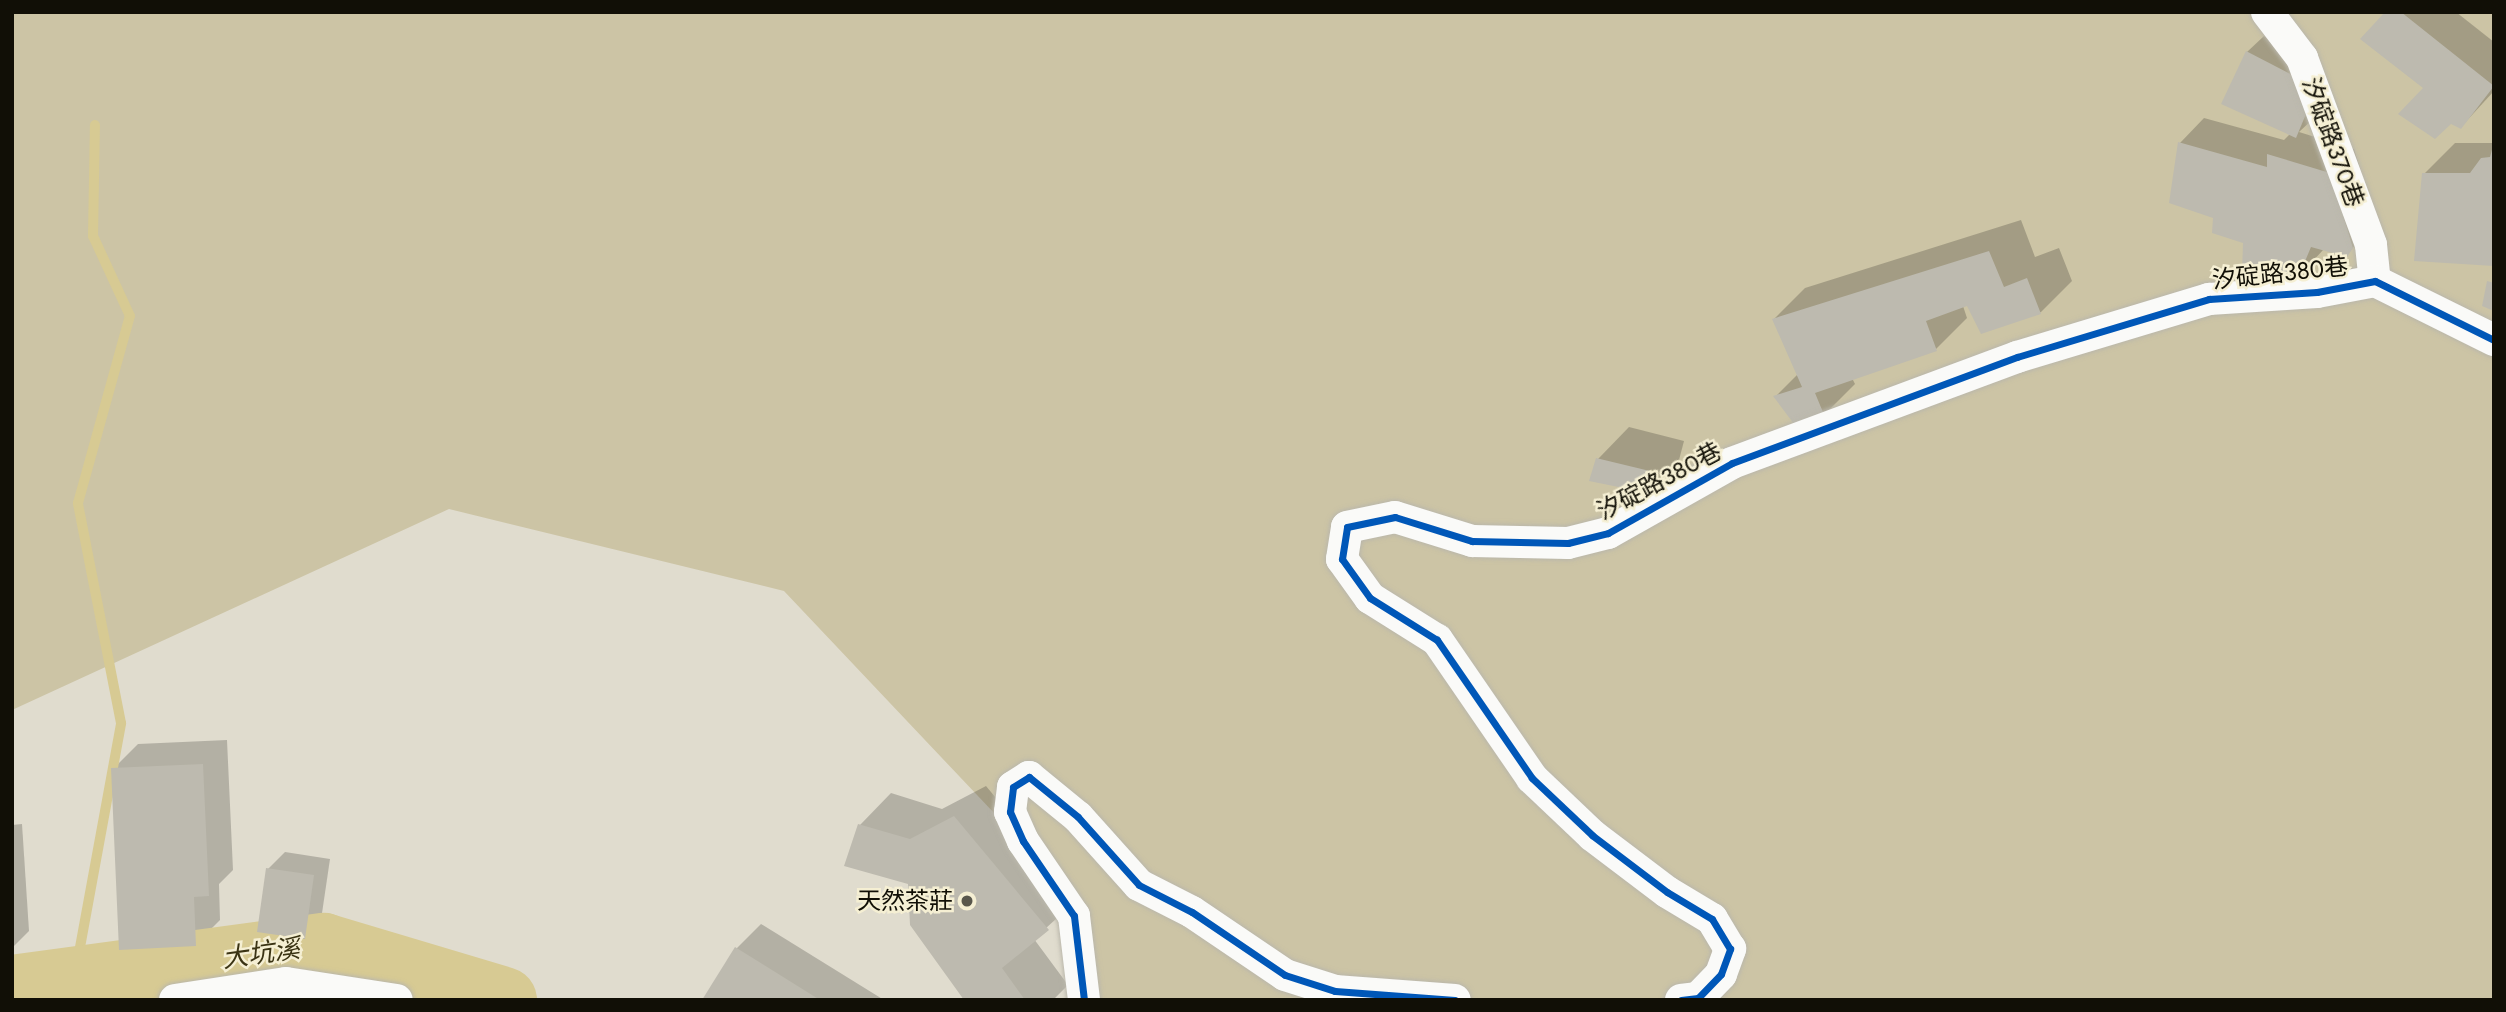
<!DOCTYPE html>
<meta charset="utf-8">
<style>
body{margin:0}
#map{position:relative;width:2506px;height:1012px;overflow:hidden;background:#e0dcce;font-family:Jost,"Noto Sans TC",sans-serif}
div>[style]{position:absolute}
.green>*{inset:0;background:#ccc4a5}
.shadow>*{inset:0;background:#0003}
.stream>*{height:10px;margin:-5px;padding:0 5px;transform-origin:5px;border-radius:5px;background:#d7ca93}
.river>*{height:66px;margin:-33px;padding:0 33px;transform-origin:33px;border-radius:33px;background:#d7ca93}
.building>*{inset:0;background:#bdbaaf}
.roads{filter:drop-shadow(0 0 2px #bab7ab) drop-shadow(0 0 2px #bab7ab)}
.minor>*{height:32px;margin:-16px;padding:0 16px;transform-origin:16px;border-radius:16px;background:#fafaf8}
.cycleway>*{height:7px;margin:-3.5px;padding:0 3.5px;transform-origin:3.5px;border-radius:3.5px;background:#0057b8}
.dots>*{width:19px;height:19px;translate:-50% -50%;box-sizing:border-box;border:4px solid #f5efd3;border-radius:50%}
span{translate:-50% -50%;white-space:nowrap;text-align:center;line-height:1.15;-webkit-text-stroke:5px #f5efd3;paint-order:stroke}
.street-label{font-size:24px;color:#110f06}
.poi-label{font-size:24px;color:#110f06}
.right{translate:-100% -50%;text-align:right}
.water-label{font-size:26px;color:#3a3313;font-style:italic}
.frame{position:absolute;inset:0;border:14px solid #110f06;pointer-events:none}
</style>
<div id="map">
<div class="green">
<div style="clip-path:polygon(12px 12px,2494px 12px,2494px 1000px,1100px 1000px,1047px 869px,784px 591px,449px 509px,12px 710px)"></div>
</div>
<div class="shadow">
<div style="clip-path:polygon(2387px 12px,2456px 12px,2494px 42px,2494px 91px,2461px 127px,2425px 88px)"></div>
<div style="clip-path:polygon(2264px 36px,2313px 61px,2313px 119px,2299px 132px,2354px 149px,2377px 222px,2346px 255px,2324px 249px,2298px 277px,2215px 216px,2180px 143px,2204px 118px,2284px 140px,2290px 134px,2247px 52px)"></div>
<div style="clip-path:polygon(2455px 143px,2494px 143px,2494px 264px,2424px 174px)"></div>
<div style="clip-path:polygon(2021px 220px,2035px 257px,2059px 248px,2072px 281px,2041px 312px,1982px 332px,1968px 304px,1963px 306px,1967px 318px,1936px 349px,1852px 378px,1855px 384px,1824px 415px,1775px 397px,1798px 374px,1774px 319px,1805px 288px)"></div>
<div style="clip-path:polygon(1629px 427px,1684px 441px,1679px 460px,1647px 491px,1598px 459px)"></div>
<div style="clip-path:polygon(227px 740px,233px 870px,219px 884px,220px 920px,196px 944px,113px 769px,138px 744px)"></div>
<div style="clip-path:polygon(986px 786px,1079px 898px,1034px 939px,1068px 985px,1053px 1000px,966px 1000px,910px 882px,860px 825px,891px 793px,942px 809px)"></div>
<div style="clip-path:polygon(22px 824px,29px 931px,12px 948px,12px 825px)"></div>
<div style="clip-path:polygon(285px 852px,330px 859px,321px 920px,304px 937px,268px 869px)"></div>
<div style="clip-path:polygon(761px 924px,884px 1000px,704px 1000px,737px 948px)"></div>
</div>
<div class="stream">
<div style="left:74px;top:980px;width:261px;rotate:-79.6deg"></div>
<div style="left:121px;top:723px;width:224px;rotate:-101.1deg"></div>
<div style="left:78px;top:503px;width:194px;rotate:-74.5deg"></div>
<div style="left:130px;top:316px;width:88px;rotate:-114.8deg"></div>
<div style="left:93px;top:236px;width:111px;rotate:-89deg"></div>
</div>
<div class="river">
<div style="left:12px;top:988px;width:315px;rotate:-7.7deg"></div>
<div style="left:324px;top:946px;width:188px;rotate:16.7deg"></div>
</div>
<div class="building">
<div style="clip-path:polygon(2385px 12px,2401px 12px,2494px 86px,2461px 129px,2451px 124px,2435px 139px,2398px 114px,2423px 88px,2360px 39px)"></div>
<div style="clip-path:polygon(2246px 51px,2296px 77px,2311px 102px,2296px 138px,2221px 104px)"></div>
<div style="clip-path:polygon(2178px 142px,2267px 167px,2267px 154px,2330px 173px,2353px 248px,2347px 257px,2311px 247px,2298px 278px,2242px 274px,2243px 243px,2212px 233px,2213px 218px,2169px 203px)"></div>
<div style="clip-path:polygon(2493px 146px,2494px 266px,2414px 261px,2422px 173px,2470px 173px,2481px 158px,2490px 157px)"></div>
<div style="clip-path:polygon(1989px 251px,2004px 287px,2027px 278px,2041px 314px,1981px 334px,1967px 306px,1926px 321px,1937px 351px,1815px 393px,1825px 417px,1797px 428px,1773px 396px,1802px 387px,1772px 319px)"></div>
<div style="clip-path:polygon(2487px 281px,2494px 283px,2494px 311px,2482px 306px)"></div>
<div style="clip-path:polygon(1596px 458px,1654px 472px,1648px 493px,1589px 481px)"></div>
<div style="clip-path:polygon(203px 764px,209px 896px,194px 897px,196px 946px,119px 950px,111px 768px)"></div>
<div style="clip-path:polygon(954px 816px,1049px 930px,1002px 968px,1025px 1000px,964px 1000px,910px 925px,908px 884px,844px 866px,858px 824px,910px 839px)"></div>
<div style="clip-path:polygon(266px 868px,314px 875px,305px 939px,257px 932px)"></div>
<div style="clip-path:polygon(735px 947px,820px 1000px,702px 1000px)"></div>
</div>
<div class="roads">
<div class="minor">
<div style="left:2267px;top:12px;width:58px;rotate:52.7deg"></div>
<div style="left:2302px;top:58px;width:199px;rotate:69.7deg"></div>
<div style="left:2371px;top:245px;width:36px;rotate:84deg"></div>
<div style="left:175px;top:1000px;width:112px;rotate:-8.7deg"></div>
<div style="left:286px;top:983px;width:112px;rotate:8.7deg"></div>
<div style="left:1084px;top:1000px;width:85px;rotate:-96.8deg"></div>
<div style="left:1074px;top:916px;width:91px;rotate:-124.2deg"></div>
<div style="left:1023px;top:841px;width:32px;rotate:-114deg"></div>
<div style="left:1010px;top:812px;width:25px;rotate:-83deg"></div>
<div style="left:1013px;top:787px;width:19px;rotate:-32deg"></div>
<div style="left:1029px;top:777px;width:63px;rotate:39.2deg"></div>
<div style="left:1078px;top:817px;width:91px;rotate:48.1deg"></div>
<div style="left:1139px;top:885px;width:59px;rotate:27deg"></div>
<div style="left:1192px;top:912px;width:112px;rotate:34.1deg"></div>
<div style="left:1285px;top:975px;width:52px;rotate:17.7deg"></div>
<div style="left:1335px;top:991px;width:120px;rotate:4.3deg"></div>
<div style="left:1681px;top:1000px;width:17px;rotate:-7deg"></div>
<div style="left:1698px;top:998px;width:33px;rotate:-46deg"></div>
<div style="left:1721px;top:974px;width:27px;rotate:-70deg"></div>
<div style="left:1730px;top:949px;width:35px;rotate:-121deg"></div>
<div style="left:1712px;top:919px;width:52px;rotate:-149deg"></div>
<div style="left:1667px;top:892px;width:94px;rotate:-142.8deg"></div>
<div style="left:1592px;top:835px;width:83px;rotate:-136.5deg"></div>
<div style="left:1532px;top:778px;width:168px;rotate:-124.5deg"></div>
<div style="left:1437px;top:640px;width:79px;rotate:-147.9deg"></div>
<div style="left:1370px;top:598px;width:48px;rotate:-125.7deg"></div>
<div style="left:1342px;top:559px;width:32px;rotate:-81deg"></div>
<div style="left:1347px;top:527px;width:49px;rotate:-11.8deg"></div>
<div style="left:1395px;top:517px;width:81px;rotate:17.3deg"></div>
<div style="left:1472px;top:541px;width:96px;rotate:1.2deg"></div>
<div style="left:1568px;top:543px;width:41px;rotate:-14deg"></div>
<div style="left:1608px;top:533px;width:142px;rotate:-29.4deg"></div>
<div style="left:1732px;top:463px;width:304px;rotate:-20.4deg"></div>
<div style="left:2017px;top:357px;width:201px;rotate:-16.8deg"></div>
<div style="left:2209px;top:299px;width:108px;rotate:-3.7deg"></div>
<div style="left:2317px;top:292px;width:59px;rotate:-10.7deg"></div>
<div style="left:2375px;top:281px;width:133px;rotate:26.4deg"></div>
</div>
</div>
<div class="cycleway">
<div style="left:1084px;top:1000px;width:85px;rotate:-96.8deg"></div>
<div style="left:1074px;top:916px;width:91px;rotate:-124.2deg"></div>
<div style="left:1023px;top:841px;width:32px;rotate:-114deg"></div>
<div style="left:1010px;top:812px;width:25px;rotate:-83deg"></div>
<div style="left:1013px;top:787px;width:19px;rotate:-32deg"></div>
<div style="left:1029px;top:777px;width:63px;rotate:39.2deg"></div>
<div style="left:1078px;top:817px;width:91px;rotate:48.1deg"></div>
<div style="left:1139px;top:885px;width:59px;rotate:27deg"></div>
<div style="left:1192px;top:912px;width:112px;rotate:34.1deg"></div>
<div style="left:1285px;top:975px;width:52px;rotate:17.7deg"></div>
<div style="left:1335px;top:991px;width:120px;rotate:4.3deg"></div>
<div style="left:1681px;top:1000px;width:17px;rotate:-7deg"></div>
<div style="left:1698px;top:998px;width:33px;rotate:-46deg"></div>
<div style="left:1721px;top:974px;width:27px;rotate:-70deg"></div>
<div style="left:1730px;top:949px;width:35px;rotate:-121deg"></div>
<div style="left:1712px;top:919px;width:52px;rotate:-149deg"></div>
<div style="left:1667px;top:892px;width:94px;rotate:-142.8deg"></div>
<div style="left:1592px;top:835px;width:83px;rotate:-136.5deg"></div>
<div style="left:1532px;top:778px;width:168px;rotate:-124.5deg"></div>
<div style="left:1437px;top:640px;width:79px;rotate:-147.9deg"></div>
<div style="left:1370px;top:598px;width:48px;rotate:-125.7deg"></div>
<div style="left:1342px;top:559px;width:32px;rotate:-81deg"></div>
<div style="left:1347px;top:527px;width:49px;rotate:-11.8deg"></div>
<div style="left:1395px;top:517px;width:81px;rotate:17.3deg"></div>
<div style="left:1472px;top:541px;width:96px;rotate:1.2deg"></div>
<div style="left:1568px;top:543px;width:41px;rotate:-14deg"></div>
<div style="left:1608px;top:533px;width:142px;rotate:-29.4deg"></div>
<div style="left:1732px;top:463px;width:304px;rotate:-20.4deg"></div>
<div style="left:2017px;top:357px;width:201px;rotate:-16.8deg"></div>
<div style="left:2209px;top:299px;width:108px;rotate:-3.7deg"></div>
<div style="left:2317px;top:292px;width:59px;rotate:-10.7deg"></div>
<div style="left:2375px;top:281px;width:133px;rotate:26.4deg"></div>
</div>
<div class="dots">
<div style="left:967px;top:901px;background:#59574c"></div>
</div>
<div class="street-label">
<span style="left:2333px;top:142px;rotate:70deg">汐碇路370巷</span>
<span style="left:2280px;top:273px;rotate:-6deg">汐碇路380巷</span>
<span style="left:1659px;top:481px;rotate:-28deg">汐碇路380巷</span>
</div>
<div class="poi-label">
<span class="right" style="left:953px;top:901px">天然茶莊</span>
</div>
<div class="water-label">
<span style="left:261px;top:954px;rotate:-8deg">大坑溪</span>
</div>
<div class="frame"></div>
</div>
